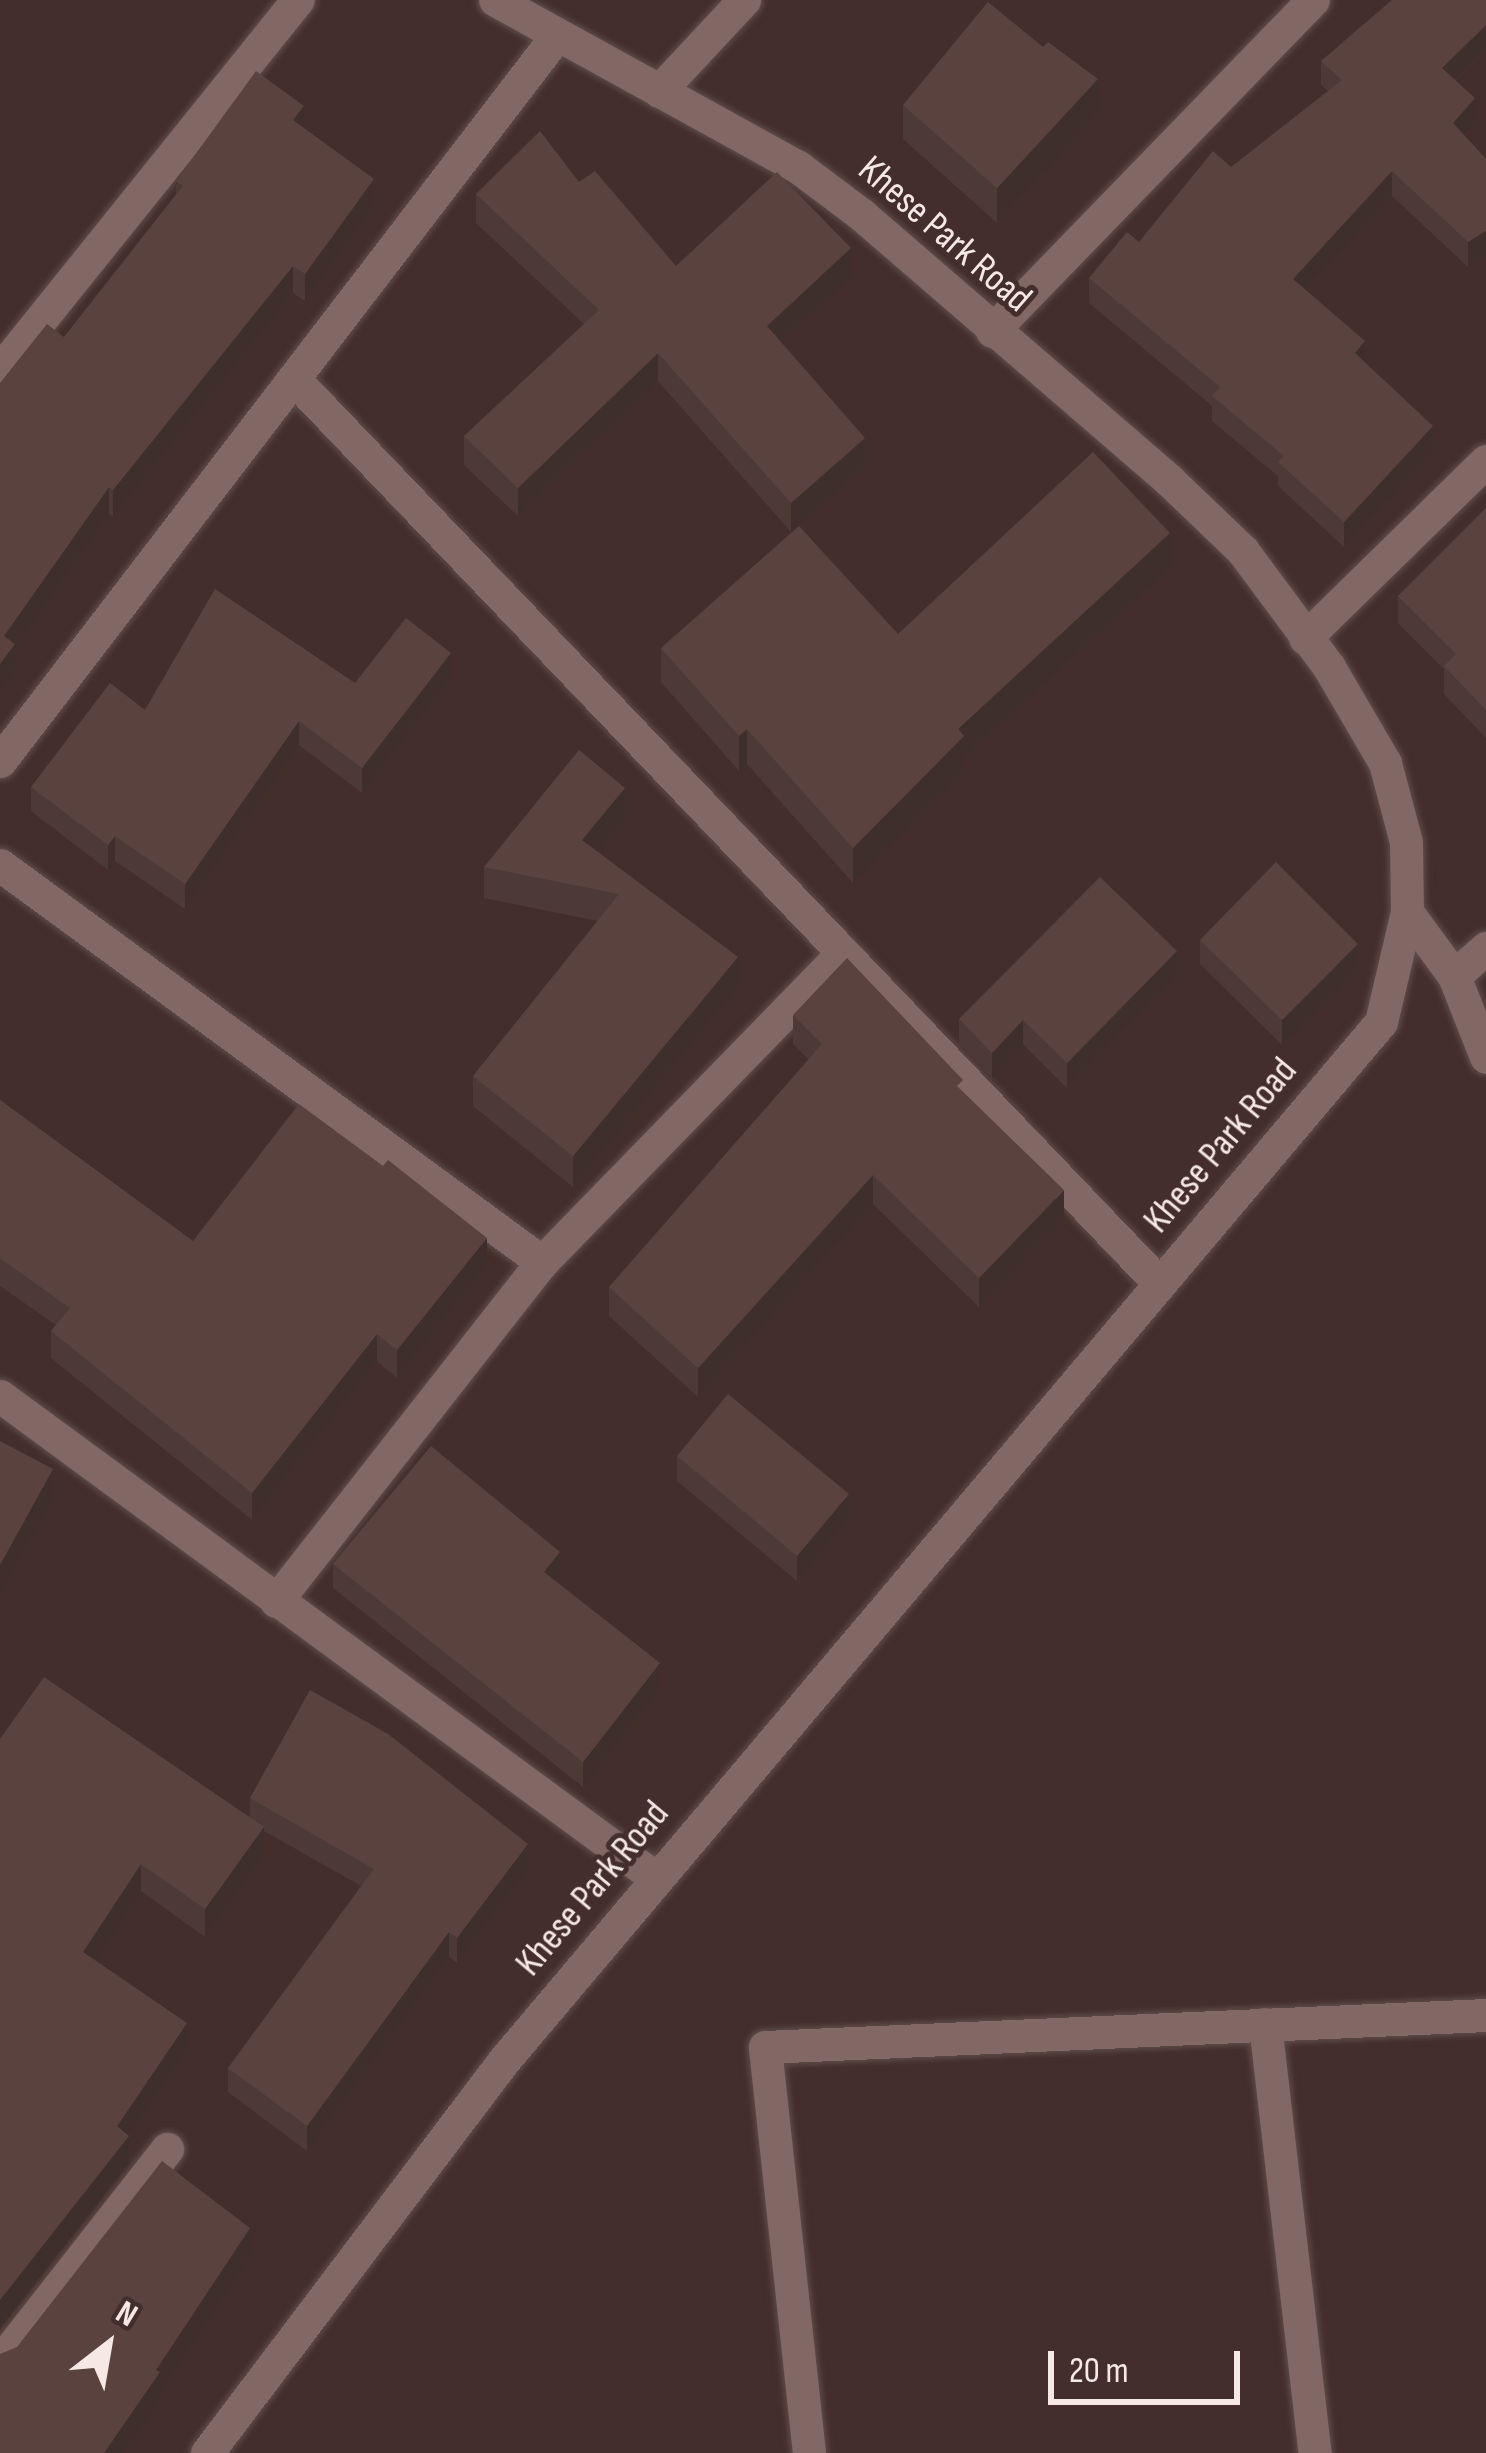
<!DOCTYPE html>
<style>
body{margin:0}
#map{position:relative;width:1486px;height:2453px;overflow:hidden;background:#442e2b;font-family:"Sofia Sans Condensed",sans-serif}
div>[style]{position:absolute}
.roads{filter:drop-shadow(0 0 3px #5f4d4a) drop-shadow(0 0 3px #5f4d4a)}
.service>*{height:33px;margin:-16.5px;padding:0 16.5px;transform-origin:16.5px;border-radius:16.5px;background:#816864}
.minor>*{height:33px;margin:-16.5px;padding:0 16.5px;transform-origin:16.5px;border-radius:16.5px;background:#816864}
.tertiary>*{height:33px;margin:-16.5px;padding:0 16.5px;transform-origin:16.5px;border-radius:16.5px;background:#816864}
.wall>*{inset:0;background:#4d3a36}
.shaded-wall>*{inset:0;background:#3f2f2c}
.building>*{inset:0;background:#5a433f}
span{translate:-50% -50%;white-space:nowrap;text-align:center;line-height:1.15;-webkit-text-stroke:10px #442e2b;paint-order:stroke}
.street-label{font-size:39px;color:#f6e8e5}
.north{position:absolute;left:48px;top:2285px;width:120px;height:120px;-webkit-text-stroke:9px #442e2b;paint-order:stroke;rotate:31deg;font-size:33px;font-weight:700;line-height:48px;text-align:center;color:#f6e8e5}
.north::after{content:'';display:block;margin:auto;width:42px;height:54px;background:#f6e8e5;clip-path:polygon(50% 0,100% 100%,50% 72%,0 100%)}
.scale{position:absolute;left:1048px;top:2351px;width:192px;height:54px;box-sizing:border-box;border:6px solid #f6e8e5;border-top:0;padding-left:15px;font-size:36px;line-height:42px;white-space:nowrap;color:#f6e8e5;-webkit-text-stroke:9px #442e2b;paint-order:stroke}
</style>
<div id="map">
<div class="roads">
<div class="service">
<div style="left:1454px;top:976px;width:43px;rotate:-41.2deg"></div>
<div style="left:1265px;top:2024px;width:432px;rotate:83.4deg"></div>
<div style="left:809px;top:2453px;width:408px;rotate:-96.2deg"></div>
<div style="left:765px;top:2047px;width:722px;rotate:-2.54deg"></div>
</div>
<div class="minor">
<div style="left:659px;top:91px;width:125px;rotate:-47deg"></div>
<div style="left:992px;top:331px;width:461px;rotate:-45.9deg"></div>
<div style="left:0;top:370px;width:475px;rotate:-51.2deg"></div>
<div style="left:294px;top:379px;width:1251px;rotate:46.26deg"></div>
<div style="left:1305px;top:638px;width:253px;rotate:-44.4deg"></div>
<div style="left:0;top:761px;width:915px;rotate:-52.5deg"></div>
<div style="left:0;top:865px;width:672px;rotate:36.22deg"></div>
<div style="left:1407px;top:912px;width:79px;rotate:53.7deg"></div>
<div style="left:1454px;top:976px;width:87px;rotate:68.4deg"></div>
<div style="left:0;top:1396px;width:814px;rotate:36.31deg"></div>
<div style="left:276px;top:1601px;width:431px;rotate:-51.9deg"></div>
<div style="left:542px;top:1262px;width:431px;rotate:-45.8deg"></div>
<div style="left:0;top:2362px;width:271px;rotate:-51.9deg"></div>
</div>
<div class="tertiary">
<div style="left:207px;top:2453px;width:495px;rotate:-52.9deg"></div>
<div style="left:506px;top:2058px;width:1356px;rotate:-49.82deg"></div>
<div style="left:1381px;top:1022px;width:113px;rotate:-76.7deg"></div>
<div style="left:1407px;top:912px;width:70px;rotate:-90.8deg"></div>
<div style="left:1406px;top:842px;width:82px;rotate:-104.9deg"></div>
<div style="left:1385px;top:763px;width:111px;rotate:-120.3deg"></div>
<div style="left:1329px;top:667px;width:144px;rotate:-126.6deg"></div>
<div style="left:1243px;top:551px;width:103px;rotate:-136.2deg"></div>
<div style="left:1169px;top:480px;width:406px;rotate:-139.2deg"></div>
<div style="left:862px;top:215px;width:80px;rotate:-143.1deg"></div>
<div style="left:798px;top:167px;width:346px;rotate:-151.1deg"></div>
</div>
</div>
<div class="wall">
<div style="clip-path:polygon(1486px 0,1486px 49px,1455px 80px,1475px 123px,1464px 135px,1486px 159px,1468px 267px,1392px 196px,1306px 290px,1433px 451px,1344px 547px,1278px 486px,1278px 476px,1212px 421px,1212px 406px,1089px 303px,1089px 278px,1139px 242px,1328px 91px,1321px 85px,1321px 61px)"></div>
<div style="clip-path:polygon(903px 105px,1098px 113px,997px 223px,903px 139px)"></div>
<div style="clip-path:polygon(304px 128px,374px 206px,305px 301px,293px 293px,113px 517px,109px 514px,15px 649px,15px 671px,0 691px,0 383px,64px 337px,176px 194px,176px 181px)"></div>
<div style="clip-path:polygon(579px 182px,676px 266px,851px 277px,781px 342px,865px 467px,791px 532px,658px 381px,518px 516px,464px 465px,464px 436px,584px 324px,476px 223px,476px 194px)"></div>
<div style="clip-path:polygon(1486px 508px,1486px 738px,1444px 694px,1444px 669px,1398px 623px,1398px 596px)"></div>
<div style="clip-path:polygon(1170px 568px,964px 758px,964px 770px,853px 883px,747px 764px,739px 771px,661px 682px,661px 648px,898px 634px)"></div>
<div style="clip-path:polygon(451px 678px,362px 793px,299px 745px,185px 909px,115px 861px,108px 870px,31px 811px,31px 787px,145px 710px,355px 683px)"></div>
<div style="clip-path:polygon(625px 819px,598px 852px,738px 988px,573px 1187px,473px 1106px,473px 1076px,598px 921px,484px 898px,484px 867px)"></div>
<div style="clip-path:polygon(1200px 940px,1358px 968px,1282px 1045px,1200px 964px)"></div>
<div style="clip-path:polygon(1177px 976px,1067px 1088px,1023px 1044px,992px 1078px,959px 1044px,959px 1019px)"></div>
<div style="clip-path:polygon(793px 1015px,963px 1092px,1064px 1219px,979px 1307px,873px 1204px,698px 1397px,609px 1316px,609px 1287px,809px 1060px,793px 1044px)"></div>
<div style="clip-path:polygon(0 1100px,193px 1241px,487px 1265px,397px 1378px,377px 1361px,252px 1520px,51px 1358px,51px 1331px,56px 1325px,0 1286px)"></div>
<div style="clip-path:polygon(677px 1456px,849px 1518px,797px 1581px,677px 1481px)"></div>
<div style="clip-path:polygon(333px 1564px,560px 1577px,556px 1582px,660px 1688px,583px 1787px,333px 1588px)"></div>
<div style="clip-path:polygon(0 1739px,250px 1817px,250px 1798px,528px 1869px,457px 1963px,449px 1957px,307px 2151px,228px 2092px,228px 2068px,361px 1886px,264px 1831px,264px 1855px,205px 1937px,141px 1891px,95px 1961px,187px 2050px,129px 2136px,129px 2163px)"></div>
</div>
<div class="shaded-wall">
<div style="clip-path:polygon(1486px 25px,1486px 49px,1442px 92px,1442px 68px)"></div>
<div style="clip-path:polygon(1098px 79px,1098px 113px,997px 223px,997px 188px)"></div>
<div style="clip-path:polygon(1475px 98px,1475px 123px,1453px 148px,1453px 123px)"></div>
<div style="clip-path:polygon(304px 106px,304px 133px,293px 120px)"></div>
<div style="clip-path:polygon(1392px 171px,1392px 196px,1293px 304px,1293px 279px)"></div>
<div style="clip-path:polygon(374px 179px,374px 206px,305px 301px,305px 274px)"></div>
<div style="clip-path:polygon(1486px 231px,1486px 255px,1468px 267px,1468px 242px)"></div>
<div style="clip-path:polygon(851px 248px,851px 277px,767px 355px,767px 326px)"></div>
<div style="clip-path:polygon(293px 266px,293px 293px,113px 517px,113px 490px)"></div>
<div style="clip-path:polygon(1365px 341px,1365px 366px,1355px 353px)"></div>
<div style="clip-path:polygon(658px 353px,658px 381px,518px 516px,518px 488px)"></div>
<div style="clip-path:polygon(1433px 426px,1433px 451px,1344px 547px,1344px 522px)"></div>
<div style="clip-path:polygon(865px 438px,865px 467px,791px 532px,791px 503px)"></div>
<div style="clip-path:polygon(109px 487px,109px 514px,15px 649px,15px 671px,0 691px,0 664px,4px 636px)"></div>
<div style="clip-path:polygon(1170px 533px,1170px 568px,964px 758px,964px 770px,853px 883px,853px 848px,958px 729px)"></div>
<div style="clip-path:polygon(451px 653px,451px 678px,362px 793px,362px 768px)"></div>
<div style="clip-path:polygon(299px 721px,299px 745px,185px 909px,185px 884px)"></div>
<div style="clip-path:polygon(747px 729px,747px 764px,739px 771px,739px 736px)"></div>
<div style="clip-path:polygon(625px 788px,625px 819px,582px 871px,582px 840px)"></div>
<div style="clip-path:polygon(115px 836px,115px 861px,108px 870px,108px 845px)"></div>
<div style="clip-path:polygon(1358px 944px,1358px 968px,1282px 1045px,1282px 1020px)"></div>
<div style="clip-path:polygon(1177px 951px,1177px 976px,1067px 1088px,1067px 1063px)"></div>
<div style="clip-path:polygon(738px 957px,738px 988px,573px 1187px,573px 1156px)"></div>
<div style="clip-path:polygon(1023px 1020px,1023px 1044px,992px 1078px,992px 1053px)"></div>
<div style="clip-path:polygon(873px 1175px,873px 1204px,698px 1397px,698px 1368px)"></div>
<div style="clip-path:polygon(1064px 1190px,1064px 1219px,979px 1307px,979px 1278px)"></div>
<div style="clip-path:polygon(487px 1238px,487px 1265px,397px 1378px,397px 1350px)"></div>
<div style="clip-path:polygon(377px 1334px,377px 1361px,252px 1520px,252px 1493px)"></div>
<div style="clip-path:polygon(53px 1469px,53px 1498px,0 1594px,0 1565px)"></div>
<div style="clip-path:polygon(849px 1494px,849px 1518px,797px 1581px,797px 1556px)"></div>
<div style="clip-path:polygon(560px 1552px,560px 1577px,544px 1597px,544px 1572px)"></div>
<div style="clip-path:polygon(660px 1663px,660px 1688px,583px 1787px,583px 1762px)"></div>
<div style="clip-path:polygon(264px 1827px,264px 1855px,205px 1937px,205px 1909px)"></div>
<div style="clip-path:polygon(528px 1844px,528px 1869px,457px 1963px,457px 1938px)"></div>
<div style="clip-path:polygon(141px 1864px,141px 1891px,83px 1980px,83px 1952px)"></div>
<div style="clip-path:polygon(449px 1932px,449px 1957px,307px 2151px,307px 2126px)"></div>
<div style="clip-path:polygon(187px 2023px,187px 2050px,129px 2136px,129px 2163px,0 2328px,0 2300px)"></div>
<div style="clip-path:polygon(250px 2228px,250px 2255px,160px 2392px,160px 2400px,123px 2453px,104px 2453px)"></div>
</div>
<div class="building">
<div style="clip-path:polygon(1392px 0,1486px 0,1486px 25px,1442px 68px,1475px 98px,1453px 123px,1486px 159px,1486px 231px,1468px 242px,1392px 171px,1293px 279px,1365px 341px,1355px 353px,1433px 426px,1344px 522px,1278px 462px,1284px 456px,1212px 396px,1220px 387px,1089px 278px,1127px 232px,1139px 242px,1213px 151px,1231px 167px,1342px 80px,1321px 61px)"></div>
<div style="clip-path:polygon(988px 2px,1043px 47px,1048px 42px,1098px 79px,997px 188px,903px 105px)"></div>
<div style="clip-path:polygon(256px 71px,304px 106px,293px 120px,374px 179px,305px 274px,293px 266px,113px 490px,109px 487px,4px 636px,15px 644px,0 664px,0 383px,47px 324px,64px 337px,183px 186px,176px 181px)"></div>
<div style="clip-path:polygon(540px 131px,579px 182px,595px 171px,676px 266px,777px 172px,851px 248px,767px 326px,865px 438px,791px 503px,658px 353px,518px 488px,464px 436px,599px 310px,476px 194px)"></div>
<div style="clip-path:polygon(1093px 452px,1170px 533px,958px 729px,964px 736px,853px 848px,747px 729px,739px 736px,661px 648px,799px 526px,898px 634px)"></div>
<div style="clip-path:polygon(1486px 508px,1486px 710px,1444px 666px,1456px 654px,1398px 596px)"></div>
<div style="clip-path:polygon(215px 589px,355px 683px,406px 618px,451px 653px,362px 768px,299px 721px,185px 884px,115px 836px,108px 845px,31px 787px,110px 683px,145px 710px)"></div>
<div style="clip-path:polygon(579px 750px,625px 788px,582px 840px,738px 957px,573px 1156px,473px 1076px,619px 894px,484px 867px)"></div>
<div style="clip-path:polygon(1276px 862px,1358px 944px,1282px 1020px,1200px 940px)"></div>
<div style="clip-path:polygon(1100px 877px,1177px 951px,1067px 1063px,1023px 1020px,992px 1053px,959px 1019px)"></div>
<div style="clip-path:polygon(847px 958px,963px 1080px,957px 1086px,1064px 1190px,979px 1278px,873px 1175px,698px 1368px,609px 1287px,822px 1044px,793px 1015px)"></div>
<div style="clip-path:polygon(0 1100px,193px 1241px,299px 1104px,383px 1166px,388px 1160px,487px 1238px,397px 1350px,377px 1334px,252px 1493px,51px 1331px,70px 1308px,0 1258px)"></div>
<div style="clip-path:polygon(728px 1394px,849px 1494px,797px 1556px,677px 1456px)"></div>
<div style="clip-path:polygon(0 1441px,53px 1469px,0 1565px)"></div>
<div style="clip-path:polygon(431px 1446px,560px 1552px,544px 1572px,660px 1663px,583px 1762px,333px 1564px)"></div>
<div style="clip-path:polygon(44px 1677px,264px 1827px,205px 1909px,141px 1864px,83px 1952px,187px 2023px,117px 2126px,129px 2136px,0 2300px,0 1739px)"></div>
<div style="clip-path:polygon(310px 1690px,388px 1734px,528px 1844px,457px 1938px,449px 1932px,307px 2126px,228px 2068px,374px 1869px,250px 1798px)"></div>
<div style="clip-path:polygon(162px 2161px,250px 2228px,156px 2370px,160px 2372px,104px 2453px,0 2453px,0 2354px,17px 2347px)"></div>
</div>
<div class="street-label">
<span style="left:944px;top:235px;rotate:41deg">Khese Park Road</span>
<span style="left:1221px;top:1146px;rotate:-50deg">Khese Park Road</span>
<span style="left:593px;top:1889px;rotate:-50deg">Khese Park Road</span>
</div>
<div class="north">N</div>
<div class="scale">20 m</div>
</div>
